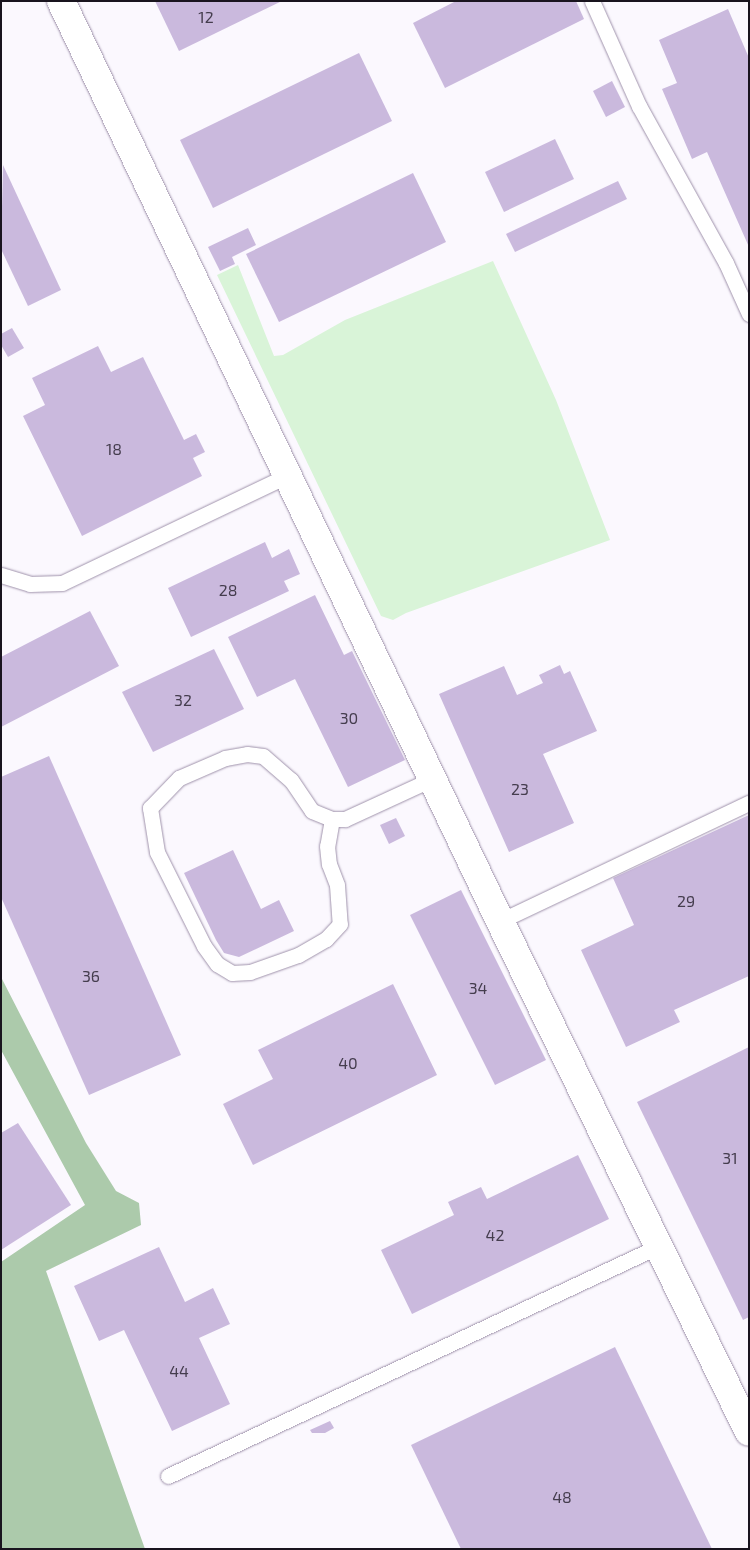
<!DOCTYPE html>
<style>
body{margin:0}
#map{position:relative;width:750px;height:1550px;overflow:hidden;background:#fbf8fe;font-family:"Exo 2",sans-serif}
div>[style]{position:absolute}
.green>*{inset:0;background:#d9f4d8}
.forest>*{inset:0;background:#accaab}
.building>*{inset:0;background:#cab9dd}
.roads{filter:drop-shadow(0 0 1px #9f92ab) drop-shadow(0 0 1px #9f92ab)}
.service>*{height:15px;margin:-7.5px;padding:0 7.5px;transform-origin:7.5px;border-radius:7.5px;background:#fff}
.minor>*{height:28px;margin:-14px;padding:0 14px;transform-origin:14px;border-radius:14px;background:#fff}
span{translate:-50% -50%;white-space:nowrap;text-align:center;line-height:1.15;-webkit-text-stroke:4px #fbf8fe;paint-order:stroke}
.number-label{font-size:16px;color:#453d4e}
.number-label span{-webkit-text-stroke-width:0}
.frame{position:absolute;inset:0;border:2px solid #19141e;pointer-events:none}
</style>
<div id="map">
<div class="green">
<div style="clip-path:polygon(493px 261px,556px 400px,610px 540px,406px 613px,393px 620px,381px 616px,217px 275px,238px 265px,274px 356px,283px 355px,345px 320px)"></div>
</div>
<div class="forest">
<div style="clip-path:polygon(1px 977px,86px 1143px,116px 1191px,139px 1203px,141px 1225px,46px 1271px,145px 1549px,1px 1549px,1px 1262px,85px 1205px,1px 1050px)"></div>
</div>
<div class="building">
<div style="clip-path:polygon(155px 1px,282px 1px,179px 51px)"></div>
<div style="clip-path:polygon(456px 1px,576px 1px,584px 19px,445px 88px,413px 23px)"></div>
<div style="clip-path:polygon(728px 9px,749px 58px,749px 247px,707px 152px,692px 159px,662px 89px,677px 83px,659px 40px)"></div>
<div style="clip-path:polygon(359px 53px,392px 121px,213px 208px,180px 140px)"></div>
<div style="clip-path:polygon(612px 81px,625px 107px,606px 117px,593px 91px)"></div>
<div style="clip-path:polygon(555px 139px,574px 179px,504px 212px,485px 172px)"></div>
<div style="clip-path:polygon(3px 165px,61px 290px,28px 306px,1px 249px)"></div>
<div style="clip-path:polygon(413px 173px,446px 242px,279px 322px,246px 254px)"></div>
<div style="clip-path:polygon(618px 181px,627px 199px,515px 252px,506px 234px)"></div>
<div style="clip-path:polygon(248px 228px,256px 245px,232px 257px,235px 264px,220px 271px,208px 247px)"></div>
<div style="clip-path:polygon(12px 328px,24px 348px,8px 357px,1px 345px,1px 334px)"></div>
<div style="clip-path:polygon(98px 346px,111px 372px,143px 357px,184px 440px,196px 434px,205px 452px,193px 458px,202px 476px,82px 536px,23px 416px,45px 405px,32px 378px)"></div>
<div style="clip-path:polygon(265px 542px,272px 558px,289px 549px,300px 574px,284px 581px,289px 591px,191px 637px,168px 588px)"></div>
<div style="clip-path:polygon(315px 595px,344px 655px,352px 651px,405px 760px,348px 787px,295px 679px,257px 697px,228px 637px)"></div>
<div style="clip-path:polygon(90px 611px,119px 666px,1px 727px,1px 657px)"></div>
<div style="clip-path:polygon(214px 649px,244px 709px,153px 752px,122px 692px)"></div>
<div style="clip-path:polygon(560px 665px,564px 674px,570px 671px,597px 731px,543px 754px,574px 823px,509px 852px,439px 694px,504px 666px,517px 695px,543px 683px,539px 675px)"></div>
<div style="clip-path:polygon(49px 756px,181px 1055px,89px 1095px,1px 897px,1px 777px)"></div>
<div style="clip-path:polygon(749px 815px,749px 976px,674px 1010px,680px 1022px,626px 1047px,581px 950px,634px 925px,613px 878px)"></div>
<div style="clip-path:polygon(396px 818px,405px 836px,389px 844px,380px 825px)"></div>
<div style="clip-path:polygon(233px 850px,261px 909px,279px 900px,294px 931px,239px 957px,224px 953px,216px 940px,184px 873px)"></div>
<div style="clip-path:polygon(461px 890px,546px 1060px,495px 1085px,410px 915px)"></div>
<div style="clip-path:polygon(393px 984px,437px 1075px,253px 1165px,223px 1104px,273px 1079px,258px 1050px)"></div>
<div style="clip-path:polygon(749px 1047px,749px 1317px,743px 1320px,637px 1102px)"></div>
<div style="clip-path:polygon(18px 1123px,71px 1205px,1px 1250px,1px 1133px)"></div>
<div style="clip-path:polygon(578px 1155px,609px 1219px,412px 1314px,381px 1250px,454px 1215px,448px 1202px,481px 1187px,487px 1199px)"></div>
<div style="clip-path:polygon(159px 1247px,185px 1302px,213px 1288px,230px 1324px,199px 1338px,230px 1404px,172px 1431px,124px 1330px,99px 1341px,74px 1286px)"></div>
<div style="clip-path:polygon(615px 1347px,712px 1549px,461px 1549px,411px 1445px)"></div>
<div style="clip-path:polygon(330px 1421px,334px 1428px,325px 1433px,312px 1433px,310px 1430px)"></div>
</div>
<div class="roads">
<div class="service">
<div style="left:592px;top:1px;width:115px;rotate:65.9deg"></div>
<div style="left:639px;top:106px;width:179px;rotate:61deg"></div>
<div style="left:726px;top:263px;width:56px;rotate:65.7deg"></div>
<div style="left:1px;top:575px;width:30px;rotate:17deg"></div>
<div style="left:30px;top:584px;width:32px;rotate:-2deg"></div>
<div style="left:62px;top:583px;width:250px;rotate:-25.5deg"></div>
<div style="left:332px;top:819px;width:27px;rotate:100deg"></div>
<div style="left:327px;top:846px;width:18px;rotate:84deg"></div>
<div style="left:329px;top:864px;width:22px;rotate:69deg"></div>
<div style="left:337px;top:885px;width:39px;rotate:86deg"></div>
<div style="left:340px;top:924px;width:21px;rotate:133deg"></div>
<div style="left:326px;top:939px;width:32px;rotate:150deg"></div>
<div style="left:298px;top:955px;width:51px;rotate:160.5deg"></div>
<div style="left:250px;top:972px;width:18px;rotate:177deg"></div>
<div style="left:232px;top:973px;width:17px;rotate:-149deg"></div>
<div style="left:217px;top:964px;width:22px;rotate:-126deg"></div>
<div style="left:204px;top:946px;width:105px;rotate:-116.6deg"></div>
<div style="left:157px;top:852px;width:45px;rotate:-99deg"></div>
<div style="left:150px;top:808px;width:42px;rotate:-46deg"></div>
<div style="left:179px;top:778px;width:50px;rotate:-23.5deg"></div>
<div style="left:225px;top:758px;width:22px;rotate:-10deg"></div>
<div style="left:247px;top:754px;width:16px;rotate:7deg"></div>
<div style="left:263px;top:756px;width:37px;rotate:41deg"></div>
<div style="left:291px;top:780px;width:37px;rotate:56deg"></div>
<div style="left:312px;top:811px;width:22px;rotate:22deg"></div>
<div style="left:332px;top:819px;width:13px"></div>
<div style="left:345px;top:819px;width:96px;rotate:-24.7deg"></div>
<div style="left:500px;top:921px;width:276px;rotate:-25.4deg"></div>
<div style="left:168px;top:1476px;width:542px;rotate:-25.1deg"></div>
</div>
<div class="minor">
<div style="left:61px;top:1px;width:1019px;rotate:64.49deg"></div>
<div style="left:500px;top:921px;width:568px;rotate:64.02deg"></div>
</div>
</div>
<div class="number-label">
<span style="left:206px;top:17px">12</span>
<span style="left:114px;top:449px">18</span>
<span style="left:228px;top:590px">28</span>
<span style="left:183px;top:700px">32</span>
<span style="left:349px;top:718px">30</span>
<span style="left:520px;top:789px">23</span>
<span style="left:686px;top:901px">29</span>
<span style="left:91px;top:976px">36</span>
<span style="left:478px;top:988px">34</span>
<span style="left:348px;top:1063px">40</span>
<span style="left:730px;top:1158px">31</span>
<span style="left:495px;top:1235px">42</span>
<span style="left:179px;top:1371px">44</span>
<span style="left:562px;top:1497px">48</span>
</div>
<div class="frame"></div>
</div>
